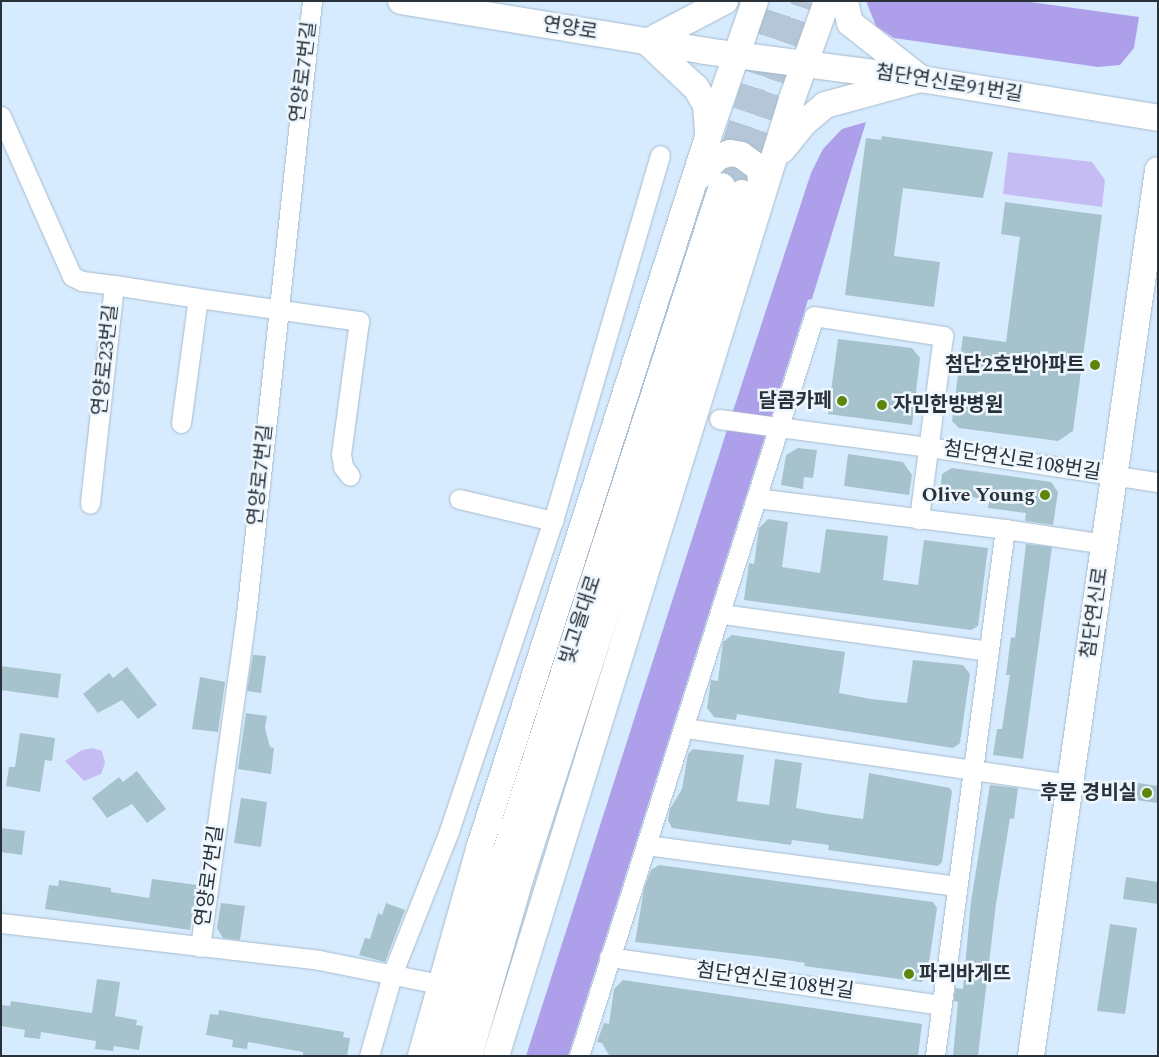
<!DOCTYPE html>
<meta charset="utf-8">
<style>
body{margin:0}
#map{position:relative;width:1159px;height:1057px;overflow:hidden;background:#d6ebfe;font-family:Spectral,"Noto Sans KR",serif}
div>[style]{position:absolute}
.green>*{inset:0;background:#c6bcf4}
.forest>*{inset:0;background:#ae9fea}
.building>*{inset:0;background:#a6c3cd}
.secondary-tunnel>*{height:26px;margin-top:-13px;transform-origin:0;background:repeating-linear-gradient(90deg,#b4c6d7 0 26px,transparent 0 39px)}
.roads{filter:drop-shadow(0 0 1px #a7bbcd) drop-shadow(0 0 1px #a7bbcd)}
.street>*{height:19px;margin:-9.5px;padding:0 9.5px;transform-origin:9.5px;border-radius:9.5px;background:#fff}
.secondary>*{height:26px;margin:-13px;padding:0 13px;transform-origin:13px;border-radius:13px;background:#fff}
.dots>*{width:14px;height:14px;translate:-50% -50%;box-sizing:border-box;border:2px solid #eef6fe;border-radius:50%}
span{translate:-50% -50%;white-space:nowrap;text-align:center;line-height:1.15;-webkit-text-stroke:5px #eef6fe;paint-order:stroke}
.street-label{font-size:20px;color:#2a3239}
.poi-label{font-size:20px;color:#2a3239;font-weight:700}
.right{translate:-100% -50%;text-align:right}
.left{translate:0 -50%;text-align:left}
.frame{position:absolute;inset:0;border:2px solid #2a3239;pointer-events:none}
</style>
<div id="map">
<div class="green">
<div style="clip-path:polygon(1008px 152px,1092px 162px,1105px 180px,1102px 207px,1003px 194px)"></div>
<div style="clip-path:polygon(92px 748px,102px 751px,105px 763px,101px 774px,84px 781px,65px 761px,82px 750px)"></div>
</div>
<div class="forest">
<div style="clip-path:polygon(866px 1px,1023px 1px,1139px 17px,1134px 48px,1120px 65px,1098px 67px,894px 38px,876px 26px)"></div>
<div style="clip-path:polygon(866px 122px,812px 299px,808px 300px,770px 420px,732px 414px,811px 173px,823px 149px,842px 129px)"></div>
<div style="clip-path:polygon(727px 430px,765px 436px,568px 1056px,526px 1056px)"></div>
</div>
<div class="building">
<div style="clip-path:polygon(882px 136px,993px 152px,983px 198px,903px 188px,894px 256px,940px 262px,934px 307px,845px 295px,866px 138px,881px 140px)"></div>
<div style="clip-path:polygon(1005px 202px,1102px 215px,1073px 431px,1058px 441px,959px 428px,952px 421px,963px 336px,1006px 342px,1020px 237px,1001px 234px)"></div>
<div style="clip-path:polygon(838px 339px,912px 348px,920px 358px,912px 425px,828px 414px)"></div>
<div style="clip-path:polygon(798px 448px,817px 450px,813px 478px,804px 477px,803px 489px,781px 485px,786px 455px)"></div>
<div style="clip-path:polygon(848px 454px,903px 462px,912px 475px,909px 495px,844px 486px)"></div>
<div style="clip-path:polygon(952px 468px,1051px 482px,1058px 492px,1053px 525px,1025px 521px,1026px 513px,988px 508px,989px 500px,959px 495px,958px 504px,939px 502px,942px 474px)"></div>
<div style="clip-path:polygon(768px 519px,788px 522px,782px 567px,820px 573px,826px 529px,888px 536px,883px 580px,918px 585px,924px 540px,988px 548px,978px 626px,971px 630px,744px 600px,749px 563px,754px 564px,759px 528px)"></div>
<div style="clip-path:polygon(1026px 544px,1052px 547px,1023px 759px,993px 755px,997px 729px,1002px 729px,1010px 675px,1006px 675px,1011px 637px,1015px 638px)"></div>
<div style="clip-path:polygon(732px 635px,845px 652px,839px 693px,871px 699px,907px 703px,913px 660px,963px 665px,970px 674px,960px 743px,953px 748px,737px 714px,736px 720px,714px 717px,707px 708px,711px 680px,718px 681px,723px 642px)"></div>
<div style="clip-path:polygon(253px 655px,266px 656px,261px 693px,247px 691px)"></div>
<div style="clip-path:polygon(1px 666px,61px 674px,58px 698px,1px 690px)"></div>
<div style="clip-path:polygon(127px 667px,157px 705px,138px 719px,122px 700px,98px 713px,83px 694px,109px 673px,113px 678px)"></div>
<div style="clip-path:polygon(200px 677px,225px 682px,218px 732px,192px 729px)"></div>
<div style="clip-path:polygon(246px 713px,267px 716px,265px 728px,270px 747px,274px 748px,271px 774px,238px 769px)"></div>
<div style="clip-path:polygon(20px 733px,55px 738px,52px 761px,45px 760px,40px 792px,6px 786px,9px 767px,15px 767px)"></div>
<div style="clip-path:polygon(693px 749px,744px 755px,737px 801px,769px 805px,775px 759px,802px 763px,796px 808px,828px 814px,863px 819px,869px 773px,950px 788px,952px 792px,942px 862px,938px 866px,828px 850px,829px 845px,792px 840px,791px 845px,672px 828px,668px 820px,670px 809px,682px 789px,688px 754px)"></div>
<div style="clip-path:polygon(137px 771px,166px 809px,147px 823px,132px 804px,107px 818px,92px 798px,119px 777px,123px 782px)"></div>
<div style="clip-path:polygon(1138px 783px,1158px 786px,1158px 803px,1136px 800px)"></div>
<div style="clip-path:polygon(990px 785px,1018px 788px,1014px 819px,1010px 818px,996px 904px,978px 1056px,953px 1056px,958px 1002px,954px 1001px,955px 988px,963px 989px,971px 901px)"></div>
<div style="clip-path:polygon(241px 798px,267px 802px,261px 847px,234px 843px)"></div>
<div style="clip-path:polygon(1px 828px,25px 831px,22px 855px,1px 852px)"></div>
<div style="clip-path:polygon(659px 865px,933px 902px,937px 908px,927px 977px,921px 982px,804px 966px,805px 963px,780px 959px,635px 942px,644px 889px,651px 870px)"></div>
<div style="clip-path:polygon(1126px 877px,1158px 882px,1158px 904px,1123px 899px)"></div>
<div style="clip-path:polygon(152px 879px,197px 885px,190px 930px,45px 909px,49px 885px,58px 886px,59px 880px,111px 888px,111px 892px,149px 898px)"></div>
<div style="clip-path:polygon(221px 903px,245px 906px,240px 940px,223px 938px,217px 928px)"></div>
<div style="clip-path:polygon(386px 903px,405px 910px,385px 962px,359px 955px,365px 938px,370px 939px,378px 913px,382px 915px)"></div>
<div style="clip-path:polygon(1110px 924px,1137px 928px,1125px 1014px,1097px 1011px)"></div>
<div style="clip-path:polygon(97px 979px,120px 982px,115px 1016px,137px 1020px,136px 1025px,143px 1026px,139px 1050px,114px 1046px,113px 1051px,95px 1049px,96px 1041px,41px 1032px,40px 1039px,24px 1037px,25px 1030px,1px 1026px,1px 1005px,10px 1006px,11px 1001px,92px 1013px)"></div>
<div style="clip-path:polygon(623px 980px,922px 1024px,918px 1056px,609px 1055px,602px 1043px,597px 1042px,604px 1023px,609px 1024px,614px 989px)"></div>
<div style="clip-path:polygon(219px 1010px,344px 1032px,343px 1037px,350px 1038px,347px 1056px,303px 1056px,303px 1052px,248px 1042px,247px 1049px,232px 1047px,233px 1040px,206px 1035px,210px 1014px,218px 1015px)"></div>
</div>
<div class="secondary-tunnel">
<div style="left:722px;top:186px;width:194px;rotate:-72.3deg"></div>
<div style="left:742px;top:193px;width:202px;rotate:-71.8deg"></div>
</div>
<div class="roads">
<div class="street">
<div style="left:1px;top:116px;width:175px;rotate:66.1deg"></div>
<div style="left:72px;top:276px;width:11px;rotate:27deg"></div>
<div style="left:82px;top:281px;width:32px;rotate:7deg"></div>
<div style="left:114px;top:285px;width:220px;rotate:96.3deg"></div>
<div style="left:114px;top:285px;width:85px;rotate:8.8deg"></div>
<div style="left:719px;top:419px;width:212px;rotate:7.6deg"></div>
<div style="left:929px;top:447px;width:232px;rotate:8.7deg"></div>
<div style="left:181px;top:423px;width:126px;rotate:-82.3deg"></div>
<div style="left:198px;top:298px;width:163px;rotate:8.1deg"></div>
<div style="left:359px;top:321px;width:134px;rotate:97.7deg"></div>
<div style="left:341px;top:454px;width:13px;rotate:81deg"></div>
<div style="left:343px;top:467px;width:11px;rotate:52deg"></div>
<div style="left:757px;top:498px;width:250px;rotate:7.1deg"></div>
<div style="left:1005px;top:529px;width:532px;rotate:97.57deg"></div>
<div style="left:459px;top:499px;width:97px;rotate:13.2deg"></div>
<div style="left:1005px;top:529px;width:101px;rotate:8.5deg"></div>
<div style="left:722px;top:614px;width:269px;rotate:7.9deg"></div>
<div style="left:685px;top:728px;width:390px;rotate:8.3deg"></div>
<div style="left:646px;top:845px;width:314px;rotate:7.5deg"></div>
<div style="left:1px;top:923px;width:320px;rotate:6.6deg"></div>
<div style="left:319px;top:960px;width:122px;rotate:11.3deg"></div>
<div style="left:200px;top:947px;width:335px;rotate:-82.1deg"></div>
<div style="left:246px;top:615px;width:618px;rotate:-83.86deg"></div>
<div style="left:609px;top:957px;width:336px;rotate:8.2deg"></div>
<div style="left:369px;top:1056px;width:87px;rotate:-74.1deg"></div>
<div style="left:393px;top:972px;width:152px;rotate:-68.3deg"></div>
<div style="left:449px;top:831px;width:327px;rotate:-71.5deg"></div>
<div style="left:553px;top:521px;width:381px;rotate:-73.7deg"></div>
<div style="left:579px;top:1056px;width:776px;rotate:-72.38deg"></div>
<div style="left:814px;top:316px;width:131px;rotate:8.8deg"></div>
<div style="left:943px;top:336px;width:185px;rotate:97.5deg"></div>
</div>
<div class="secondary">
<div style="left:401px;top:1px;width:308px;rotate:9.3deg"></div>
<div style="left:705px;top:51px;width:218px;rotate:7.4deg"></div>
<div style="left:921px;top:79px;width:240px;rotate:9.3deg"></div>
<div style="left:708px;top:133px;width:28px;rotate:-94deg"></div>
<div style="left:706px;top:105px;width:20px;rotate:-120deg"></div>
<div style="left:696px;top:88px;width:67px;rotate:-136.8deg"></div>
<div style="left:647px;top:42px;width:88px;rotate:-27.7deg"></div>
<div style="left:782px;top:150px;width:36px;rotate:-51deg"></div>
<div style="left:805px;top:122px;width:26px;rotate:-40deg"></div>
<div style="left:825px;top:105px;width:99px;rotate:-15.2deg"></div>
<div style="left:921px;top:79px;width:90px;rotate:-141.7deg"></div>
<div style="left:850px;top:23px;width:23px;rotate:-103deg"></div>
<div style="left:695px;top:180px;width:33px;rotate:-45deg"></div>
<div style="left:718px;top:157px;width:13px;rotate:-18deg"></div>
<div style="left:730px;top:153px;width:11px;rotate:10deg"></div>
<div style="left:741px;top:155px;width:24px;rotate:36deg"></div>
<div style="left:760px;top:169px;width:26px;rotate:86deg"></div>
<div style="left:421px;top:1056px;width:218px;rotate:-74.3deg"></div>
<div style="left:480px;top:846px;width:745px;rotate:-72.17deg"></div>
<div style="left:708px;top:137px;width:144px;rotate:-70.9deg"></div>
<div style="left:446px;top:1056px;width:191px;rotate:-73.9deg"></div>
<div style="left:499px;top:872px;width:721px;rotate:-71.99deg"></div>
<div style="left:469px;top:1056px;width:184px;rotate:-73.9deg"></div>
<div style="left:520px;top:879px;width:721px;rotate:-72.07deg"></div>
<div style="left:496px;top:1056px;width:1002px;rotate:-72.81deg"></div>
<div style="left:792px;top:99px;width:104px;rotate:-70.3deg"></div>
<div style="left:1031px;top:1056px;width:895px;rotate:-81.84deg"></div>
</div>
</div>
<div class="dots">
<div style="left:1095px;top:365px;background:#5d850a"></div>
<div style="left:842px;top:401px;background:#5d850a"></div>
<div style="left:882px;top:405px;background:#5d850a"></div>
<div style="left:1045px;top:495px;background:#5d850a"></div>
<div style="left:1147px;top:793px;background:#5d850a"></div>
<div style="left:909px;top:974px;background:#5d850a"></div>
</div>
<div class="street-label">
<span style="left:570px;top:29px;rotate:9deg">연양로</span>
<span style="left:304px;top:72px;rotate:-83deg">연양로7번길</span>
<span style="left:949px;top:84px;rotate:9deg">첨단연신로91번길</span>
<span style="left:106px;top:360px;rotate:-84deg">연양로23번길</span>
<span style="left:1022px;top:461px;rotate:9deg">첨단연신로108번길</span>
<span style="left:261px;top:475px;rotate:-84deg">연양로7번길</span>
<span style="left:1095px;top:613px;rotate:-82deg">첨단연신로</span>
<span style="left:581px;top:620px;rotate:-72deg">빛고을대로</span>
<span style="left:210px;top:876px;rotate:-82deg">연양로7번길</span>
<span style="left:775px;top:981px;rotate:8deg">첨단연신로108번길</span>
</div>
<div class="poi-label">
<span class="right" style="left:1085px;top:365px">첨단2호반아파트</span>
<span class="right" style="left:832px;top:401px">달콤카페</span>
<span class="left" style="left:893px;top:405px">자민한방병원</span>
<span class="right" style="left:1035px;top:495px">Olive Young</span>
<span class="right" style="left:1137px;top:793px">후문 경비실</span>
<span class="left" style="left:919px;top:974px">파리바게뜨</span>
</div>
<div class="frame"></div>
</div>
